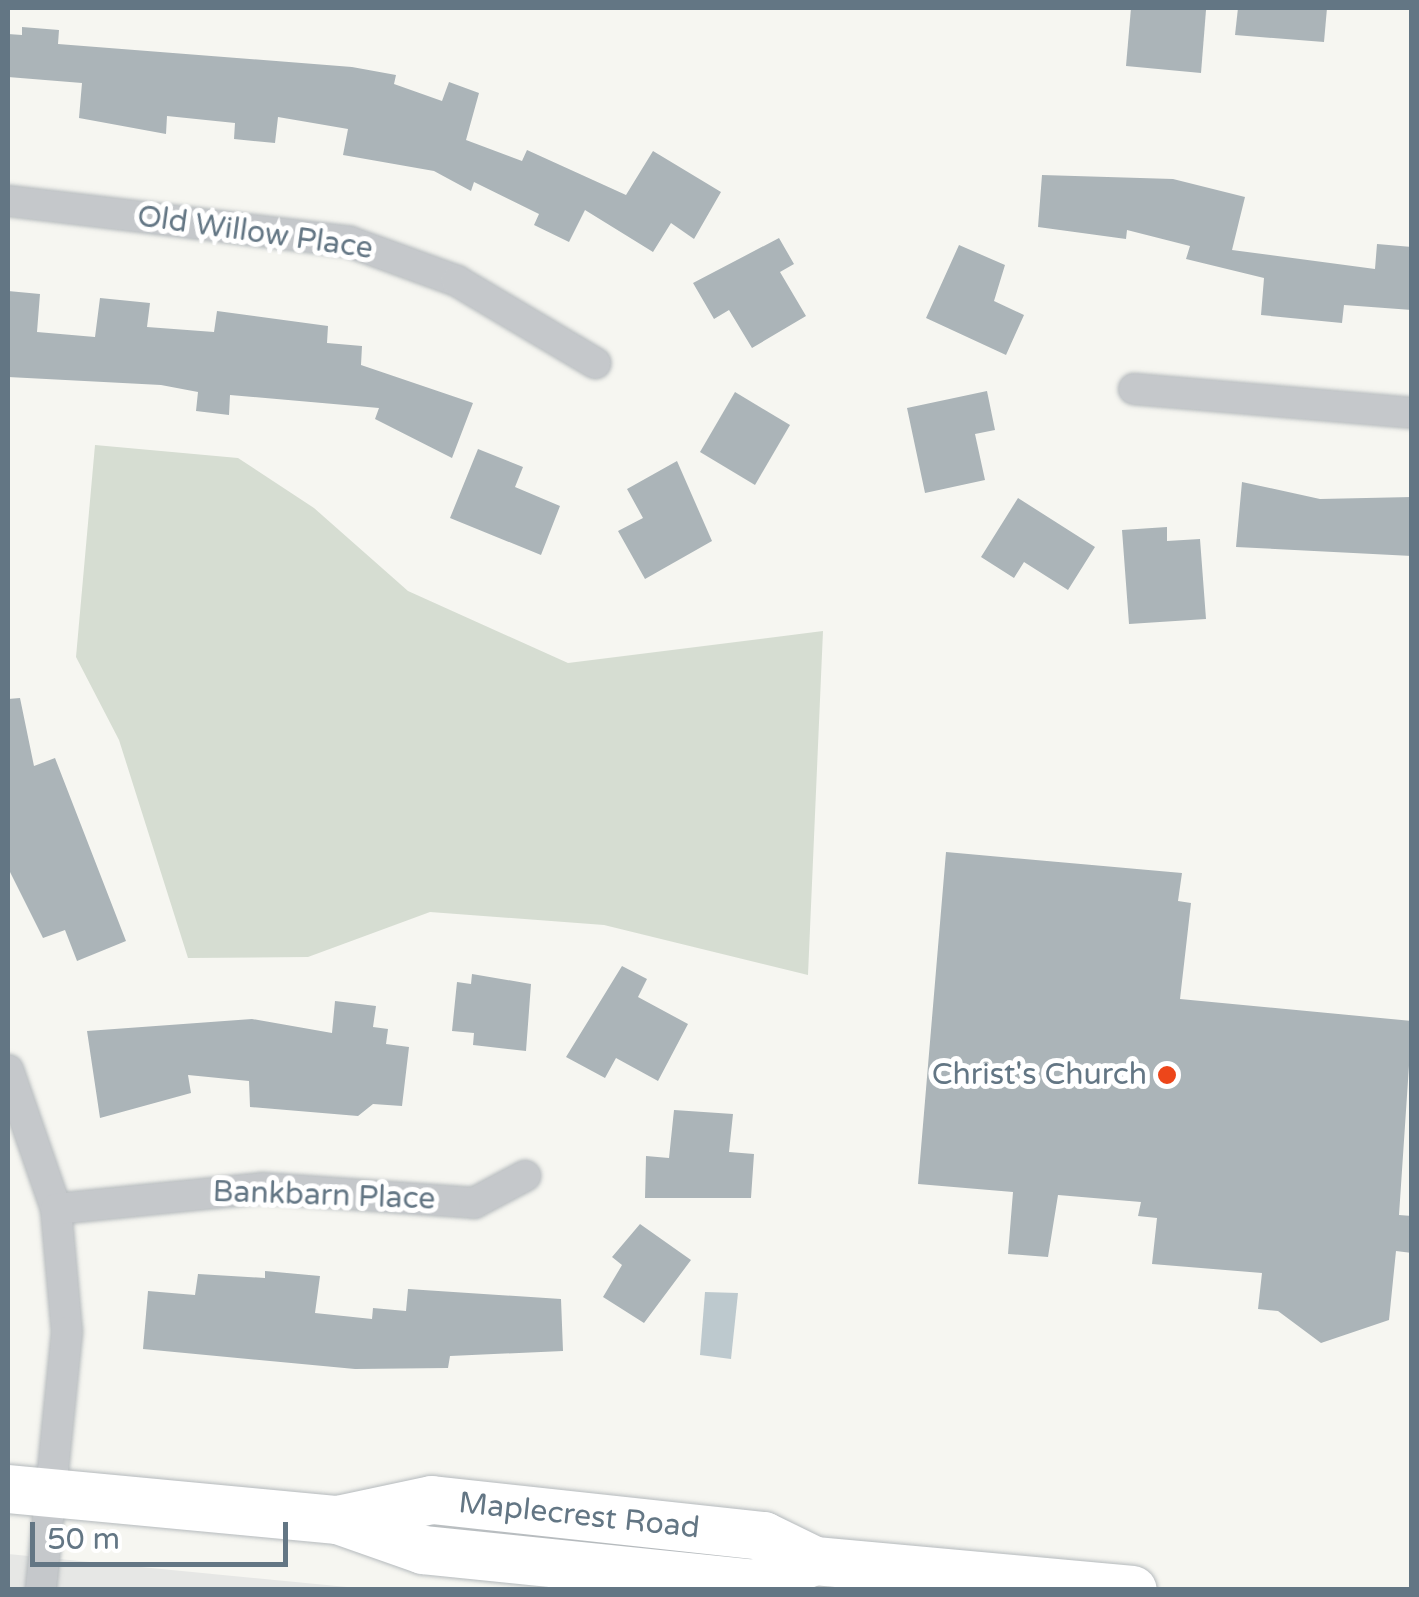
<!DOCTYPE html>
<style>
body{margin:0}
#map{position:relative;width:1419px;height:1597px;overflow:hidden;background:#f6f6f1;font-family:"Varela Round",sans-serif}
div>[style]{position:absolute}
.built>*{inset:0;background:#e6e7e5}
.green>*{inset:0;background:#d6ddd2}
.water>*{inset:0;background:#bdc9ce}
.building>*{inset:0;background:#abb4b8}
.roads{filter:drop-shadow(0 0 2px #b5babd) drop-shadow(0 0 2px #b5babd)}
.street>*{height:30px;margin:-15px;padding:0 15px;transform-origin:15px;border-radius:15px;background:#c5c8cb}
.primary>*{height:48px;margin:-24px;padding:0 24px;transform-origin:24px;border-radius:24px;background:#fff}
.dots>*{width:28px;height:28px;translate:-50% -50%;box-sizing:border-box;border:5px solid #fff;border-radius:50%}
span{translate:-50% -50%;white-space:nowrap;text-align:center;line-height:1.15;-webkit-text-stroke:10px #fff;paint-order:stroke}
.street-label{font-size:30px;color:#637684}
.poi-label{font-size:30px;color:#637684}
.right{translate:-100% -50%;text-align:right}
.frame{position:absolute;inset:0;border:10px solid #637684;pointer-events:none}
.scale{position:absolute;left:30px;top:1522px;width:258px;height:45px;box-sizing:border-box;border:5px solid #637684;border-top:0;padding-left:12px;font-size:30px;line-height:35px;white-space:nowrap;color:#637684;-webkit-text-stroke:8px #fff;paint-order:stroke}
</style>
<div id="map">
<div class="built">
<div style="clip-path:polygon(8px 1554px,347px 1587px,347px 1589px,8px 1589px)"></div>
</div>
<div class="green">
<div style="clip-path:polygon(95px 445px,238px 458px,314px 508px,408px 591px,568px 663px,823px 631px,808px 975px,604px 925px,430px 912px,308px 957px,188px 958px,119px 740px,76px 657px)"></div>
</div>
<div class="water">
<div style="clip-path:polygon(705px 1292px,738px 1293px,731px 1359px,700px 1355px)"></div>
</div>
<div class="building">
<div style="clip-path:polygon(1131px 8px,1206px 10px,1201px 73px,1126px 66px)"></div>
<div style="clip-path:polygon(1238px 8px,1327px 8px,1324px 42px,1235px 35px)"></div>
<div style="clip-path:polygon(22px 27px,59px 30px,58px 44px,352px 67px,396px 75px,394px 84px,442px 101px,449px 82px,479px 93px,466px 140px,522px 161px,527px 150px,626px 195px,653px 151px,721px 192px,694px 239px,671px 223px,653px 252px,585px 210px,569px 242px,534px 225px,539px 214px,474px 182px,471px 191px,434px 171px,343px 155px,348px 129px,278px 117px,275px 143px,234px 139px,235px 123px,167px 116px,166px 134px,79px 118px,82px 83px,8px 77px,8px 34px,22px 35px)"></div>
<div style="clip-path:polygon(1042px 175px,1173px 179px,1245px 197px,1232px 250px,1375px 269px,1377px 244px,1412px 247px,1412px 310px,1344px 305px,1342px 323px,1261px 315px,1264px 278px,1186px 259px,1190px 246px,1127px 230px,1126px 239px,1038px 227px)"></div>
<div style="clip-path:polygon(779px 238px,794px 264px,780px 272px,806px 316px,752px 348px,729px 310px,714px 319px,693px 283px)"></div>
<div style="clip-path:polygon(959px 245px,1005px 265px,994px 301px,1024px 315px,1006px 355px,926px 318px)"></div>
<div style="clip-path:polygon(8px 291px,40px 294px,37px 332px,95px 337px,100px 298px,150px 303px,147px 327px,214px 332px,217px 311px,328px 326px,327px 343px,362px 346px,361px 365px,473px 403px,452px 458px,375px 419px,379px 408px,230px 395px,229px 415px,196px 411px,198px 392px,161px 385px,8px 377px)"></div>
<div style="clip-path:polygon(987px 391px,995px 430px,975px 434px,985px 480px,925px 493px,907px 408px)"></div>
<div style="clip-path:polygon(735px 392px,790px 425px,755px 485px,700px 452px)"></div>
<div style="clip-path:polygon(478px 449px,523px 467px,515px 487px,560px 506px,541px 555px,450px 518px)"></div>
<div style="clip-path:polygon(677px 461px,712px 541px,645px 579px,618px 531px,643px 518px,627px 489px)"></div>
<div style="clip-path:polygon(1242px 482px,1320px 499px,1412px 497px,1412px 556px,1236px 547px)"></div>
<div style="clip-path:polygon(1018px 498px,1095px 547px,1068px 590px,1024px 562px,1014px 578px,981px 557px)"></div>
<div style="clip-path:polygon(1167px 527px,1167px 541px,1200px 539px,1206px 619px,1129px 624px,1122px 530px)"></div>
<div style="clip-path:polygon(20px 698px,34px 766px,55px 758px,126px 941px,77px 961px,65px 930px,43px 938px,8px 868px,8px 699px)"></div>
<div style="clip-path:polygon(946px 852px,1182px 873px,1178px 901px,1191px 903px,1180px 999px,1412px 1021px,1399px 1215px,1412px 1216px,1412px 1253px,1396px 1251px,1389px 1320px,1321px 1343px,1278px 1311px,1258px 1309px,1262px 1273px,1152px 1264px,1157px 1218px,1138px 1216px,1141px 1202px,1058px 1195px,1048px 1257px,1008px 1254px,1013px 1192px,918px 1184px)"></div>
<div style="clip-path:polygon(622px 966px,647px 979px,638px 997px,688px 1024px,658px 1081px,616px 1058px,605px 1078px,566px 1057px)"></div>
<div style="clip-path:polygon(472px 974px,531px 984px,526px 1051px,473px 1045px,474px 1033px,452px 1031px,457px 982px,471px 984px)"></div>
<div style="clip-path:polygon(335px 1001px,376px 1006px,373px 1027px,388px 1029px,386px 1044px,409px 1047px,402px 1106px,373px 1104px,358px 1116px,250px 1107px,249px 1081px,188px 1075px,191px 1093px,100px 1118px,87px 1031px,252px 1019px,332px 1033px)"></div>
<div style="clip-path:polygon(674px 1110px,733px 1114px,729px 1152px,754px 1154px,751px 1198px,645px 1198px,646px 1156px,669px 1158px)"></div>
<div style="clip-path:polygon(640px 1224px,691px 1260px,644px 1323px,603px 1297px,622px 1265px,612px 1257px)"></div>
<div style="clip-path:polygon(265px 1271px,320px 1276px,315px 1313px,372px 1319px,373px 1308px,406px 1311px,408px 1289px,561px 1299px,563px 1351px,450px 1356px,448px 1368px,355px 1369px,143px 1349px,148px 1291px,195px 1295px,198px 1274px,265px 1278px)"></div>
</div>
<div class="roads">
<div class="street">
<div style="left:8px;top:201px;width:344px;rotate:6.8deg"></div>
<div style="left:350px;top:242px;width:114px;rotate:20deg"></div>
<div style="left:457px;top:281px;width:161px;rotate:30.7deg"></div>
<div style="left:1134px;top:389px;width:279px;rotate:4.9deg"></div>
<div style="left:8px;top:1070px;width:147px;rotate:70.9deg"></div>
<div style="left:56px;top:1209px;width:123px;rotate:84.9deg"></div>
<div style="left:67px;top:1332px;width:259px;rotate:95.8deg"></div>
<div style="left:56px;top:1209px;width:207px;rotate:-5.8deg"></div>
<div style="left:262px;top:1188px;width:213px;rotate:4deg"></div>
<div style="left:474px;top:1203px;width:58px;rotate:-27.9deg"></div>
</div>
<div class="primary">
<div style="left:8px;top:1489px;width:331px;rotate:5.4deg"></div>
<div style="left:338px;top:1520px;width:90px;rotate:19.4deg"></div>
<div style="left:423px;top:1550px;width:334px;rotate:5.8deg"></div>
<div style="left:755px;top:1584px;width:64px;rotate:-21deg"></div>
<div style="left:338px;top:1520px;width:96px;rotate:-12deg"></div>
<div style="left:432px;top:1500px;width:334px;rotate:6.2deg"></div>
<div style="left:764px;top:1536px;width:57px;rotate:26.1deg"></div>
<div style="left:815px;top:1561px;width:319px;rotate:5.2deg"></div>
</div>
</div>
<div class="dots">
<div style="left:1167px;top:1075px;background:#ed461a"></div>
</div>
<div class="street-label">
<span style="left:255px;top:233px;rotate:8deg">Old Willow Place</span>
<span style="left:324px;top:1196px;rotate:2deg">Bankbarn Place</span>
<span style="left:579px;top:1516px;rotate:6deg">Maplecrest Road</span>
</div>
<div class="poi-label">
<span class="right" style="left:1147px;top:1075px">Christ's Church</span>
</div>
<div class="frame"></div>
<div class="scale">50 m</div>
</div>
